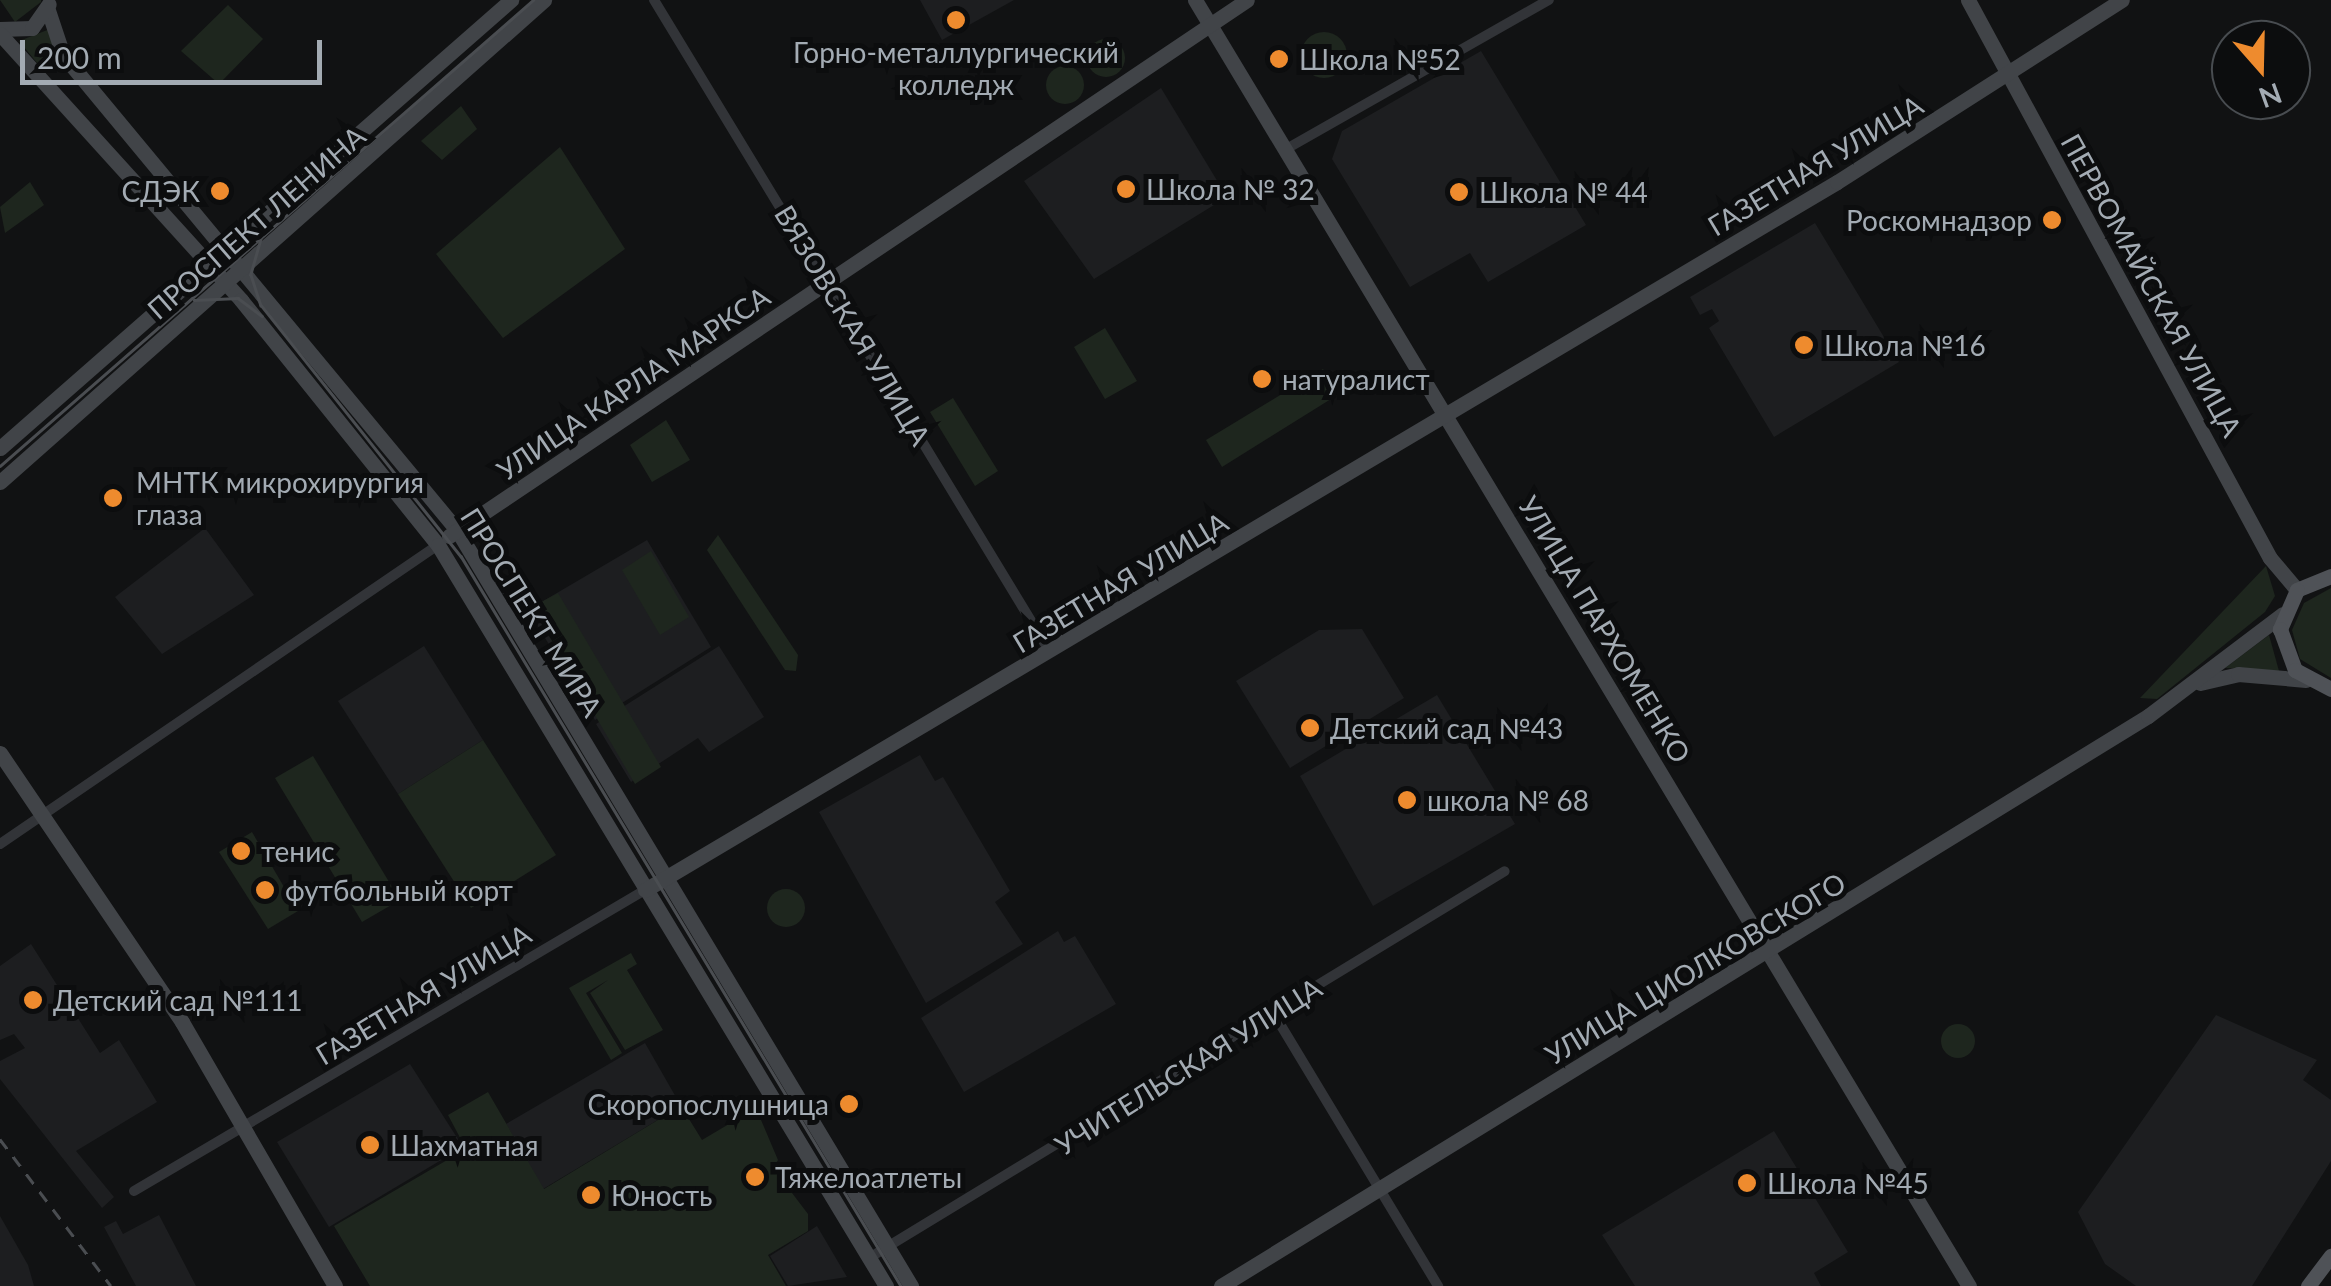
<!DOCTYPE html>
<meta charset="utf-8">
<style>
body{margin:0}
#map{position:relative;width:2331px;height:1286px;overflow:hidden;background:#111213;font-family:Lato,sans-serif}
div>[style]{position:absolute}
.built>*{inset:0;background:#1d1e20}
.green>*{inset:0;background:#1e261e}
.round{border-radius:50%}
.street>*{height:10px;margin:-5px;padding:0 5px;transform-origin:5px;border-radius:5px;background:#323438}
.secondary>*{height:15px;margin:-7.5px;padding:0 7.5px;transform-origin:7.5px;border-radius:7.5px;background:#414448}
.primary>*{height:15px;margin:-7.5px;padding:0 7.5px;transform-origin:7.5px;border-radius:7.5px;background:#4f5257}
.tram>*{height:2.5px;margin:-1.25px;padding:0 1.25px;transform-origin:1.25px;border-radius:1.25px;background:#4a4d51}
.rail>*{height:2.5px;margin-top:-1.25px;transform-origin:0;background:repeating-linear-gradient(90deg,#4a4d51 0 12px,transparent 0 22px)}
.dots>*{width:28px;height:28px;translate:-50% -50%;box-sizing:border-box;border:5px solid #0c0d0e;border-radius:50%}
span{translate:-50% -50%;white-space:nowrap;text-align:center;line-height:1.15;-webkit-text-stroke:10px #0c0d0e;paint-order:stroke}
.poi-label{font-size:28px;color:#a3abb3}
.left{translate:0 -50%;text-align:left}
.right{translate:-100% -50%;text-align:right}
.street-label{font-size:28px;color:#a3abb3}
.north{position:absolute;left:2211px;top:20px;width:100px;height:100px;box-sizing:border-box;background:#0c0d0e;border:2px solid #484c50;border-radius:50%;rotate:160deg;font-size:28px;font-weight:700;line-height:40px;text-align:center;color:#a3abb3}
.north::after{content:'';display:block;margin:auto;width:35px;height:45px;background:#ee8b2e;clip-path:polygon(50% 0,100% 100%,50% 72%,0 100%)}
.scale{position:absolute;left:20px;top:40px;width:302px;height:45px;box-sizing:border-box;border:5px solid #a3abb3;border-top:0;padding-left:12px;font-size:30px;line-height:35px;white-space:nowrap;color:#a3abb3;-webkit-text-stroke:8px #0c0d0e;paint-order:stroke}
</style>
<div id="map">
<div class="built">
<div style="clip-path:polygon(920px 0,1014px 0,942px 40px)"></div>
<div style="clip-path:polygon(1481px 51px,1586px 225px,1488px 282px,1470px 253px,1410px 287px,1332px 159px,1342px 131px)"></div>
<div style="clip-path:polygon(1161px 88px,1227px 197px,1094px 279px,1024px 181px)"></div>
<div style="clip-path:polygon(1815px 223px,1899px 362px,1774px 437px,1709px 328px,1719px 321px,1712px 309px,1700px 315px,1690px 297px)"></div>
<div style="clip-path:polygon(205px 528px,254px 595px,162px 654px,115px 597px)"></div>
<div style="clip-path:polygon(647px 540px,711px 647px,595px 720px,528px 610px)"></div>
<div style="clip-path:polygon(1362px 629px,1404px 698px,1290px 768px,1236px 681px,1319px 630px)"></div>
<div style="clip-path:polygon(424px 646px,483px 740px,398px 794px,338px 701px)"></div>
<div style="clip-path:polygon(719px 646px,764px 717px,709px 752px,698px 738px,631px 782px,596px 724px)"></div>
<div style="clip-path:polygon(1437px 695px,1515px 824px,1373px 906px,1300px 776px)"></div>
<div style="clip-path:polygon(920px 755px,935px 781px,943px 777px,1010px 891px,995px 902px,1023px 944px,926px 1003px,819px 812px)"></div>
<div style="clip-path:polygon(1058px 931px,1064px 942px,1075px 936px,1116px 1004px,964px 1092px,921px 1018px)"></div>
<div style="clip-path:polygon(31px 944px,100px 1053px,119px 1040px,157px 1102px,76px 1151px,114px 1197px,102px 1208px,0 1079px,0 1061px,25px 1048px,14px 1034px,0 1040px,0 966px)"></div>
<div style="clip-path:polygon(2216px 1015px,2317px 1060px,2303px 1080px,2331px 1100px,2331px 1161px,2252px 1286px,2136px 1286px,2105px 1264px,2078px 1212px)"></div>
<div style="clip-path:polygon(645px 1043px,681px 1106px,543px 1189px,506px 1124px)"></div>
<div style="clip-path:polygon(410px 1064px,463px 1147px,329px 1227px,277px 1142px)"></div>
<div style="clip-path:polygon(1774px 1131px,1848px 1252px,1814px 1273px,1821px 1286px,1635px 1286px,1602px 1235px)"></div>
<div style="clip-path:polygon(159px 1215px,196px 1286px,136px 1286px,104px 1227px,116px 1221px,123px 1234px)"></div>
<div style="clip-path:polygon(0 1216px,28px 1265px,34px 1286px,0 1286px)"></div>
<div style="clip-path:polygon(817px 1226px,847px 1277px,788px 1286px,770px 1256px)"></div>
</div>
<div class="green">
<div style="clip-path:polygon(0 0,41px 0,41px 2px,15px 22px)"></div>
<div style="clip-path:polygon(228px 5px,263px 39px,219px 84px,181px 51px)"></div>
<div style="clip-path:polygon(50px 29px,56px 56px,42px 69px,19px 41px)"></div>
<div class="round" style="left:1301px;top:32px;width:46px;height:46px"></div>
<div class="round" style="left:1087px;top:39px;width:38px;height:38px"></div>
<div class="round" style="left:1046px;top:66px;width:38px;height:38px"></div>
<div style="clip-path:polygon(461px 106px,477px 129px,442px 160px,421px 141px)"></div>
<div style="clip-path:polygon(560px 147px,625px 249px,503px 338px,436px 254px)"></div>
<div style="clip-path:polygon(30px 182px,44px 205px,5px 233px,0 207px)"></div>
<div style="clip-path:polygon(1105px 328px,1137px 381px,1105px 399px,1074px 347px)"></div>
<div style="clip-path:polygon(1323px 369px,1339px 394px,1222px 467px,1206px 440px)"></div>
<div style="clip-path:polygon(953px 398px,998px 471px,975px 486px,930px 412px)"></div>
<div style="clip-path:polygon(666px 420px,690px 460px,652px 482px,630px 445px)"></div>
<div style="clip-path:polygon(718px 535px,798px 655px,796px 671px,785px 670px,707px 550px)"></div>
<div style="clip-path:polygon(651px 551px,689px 617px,660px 635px,622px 570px)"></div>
<div style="clip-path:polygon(2266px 566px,2275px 596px,2265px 612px,2157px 699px,2140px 698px)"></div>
<div style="clip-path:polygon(2331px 588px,2331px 678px,2300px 659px,2292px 630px,2304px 603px)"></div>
<div style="clip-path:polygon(558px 593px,661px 767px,635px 784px,532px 607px)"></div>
<div style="clip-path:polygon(2269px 635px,2279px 671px,2225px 668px)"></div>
<div style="clip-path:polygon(483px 740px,556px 855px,471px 908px,398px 794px)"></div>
<div style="clip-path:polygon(313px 756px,400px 900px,362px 922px,275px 778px)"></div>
<div style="clip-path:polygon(252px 832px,298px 911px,268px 929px,219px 852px)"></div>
<div class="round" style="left:767px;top:889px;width:38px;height:38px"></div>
<div style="clip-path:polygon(631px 953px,637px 964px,627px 970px,663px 1030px,625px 1050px,590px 993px,608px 980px,586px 993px,622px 1053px,611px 1060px,569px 988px)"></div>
<div class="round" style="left:1941px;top:1024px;width:34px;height:34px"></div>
<div style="clip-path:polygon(488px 1092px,544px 1189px,681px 1106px,702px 1140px,756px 1108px,778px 1160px,773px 1168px,808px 1214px,808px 1231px,768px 1255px,786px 1286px,370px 1286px,334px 1226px,466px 1149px,448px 1115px)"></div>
</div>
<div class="street">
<div style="left:654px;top:0;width:763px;rotate:58.73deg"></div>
<div style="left:1288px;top:148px;width:300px;rotate:-29.6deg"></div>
<div style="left:0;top:844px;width:530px;rotate:-34.32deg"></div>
<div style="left:1274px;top:1014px;width:318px;rotate:58.9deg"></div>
<div style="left:134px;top:1191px;width:593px;rotate:-30.5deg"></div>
<div style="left:869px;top:1258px;width:744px;rotate:-31.32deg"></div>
</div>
<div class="secondary">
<div style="left:1195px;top:0;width:1501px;rotate:58.96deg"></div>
<div style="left:1968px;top:0;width:634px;rotate:61.58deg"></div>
<div style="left:2270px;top:558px;width:42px;rotate:49.8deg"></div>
<div style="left:48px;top:10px;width:47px;rotate:71.6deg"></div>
<div style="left:63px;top:55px;width:617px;rotate:50.33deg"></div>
<div style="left:457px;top:530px;width:882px;rotate:59.01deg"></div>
<div style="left:0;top:29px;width:32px;rotate:-2deg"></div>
<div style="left:32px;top:28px;width:29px;rotate:-55deg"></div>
<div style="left:0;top:34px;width:359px;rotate:47.8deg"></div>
<div style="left:241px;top:300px;width:314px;rotate:51.2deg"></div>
<div style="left:438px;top:545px;width:866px;rotate:58.84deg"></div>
<div style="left:0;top:448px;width:680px;rotate:-41.24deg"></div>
<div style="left:0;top:482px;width:727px;rotate:-41.54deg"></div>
<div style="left:449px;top:536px;width:961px;rotate:-33.89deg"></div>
<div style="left:2200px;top:683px;width:39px;rotate:-13deg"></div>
<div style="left:2238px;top:674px;width:68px;rotate:5deg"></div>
<div style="left:0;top:753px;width:325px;rotate:55.9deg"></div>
<div style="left:182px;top:1022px;width:305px;rotate:59.9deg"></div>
<div style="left:645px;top:890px;width:1386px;rotate:-30.71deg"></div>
<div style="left:1837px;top:182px;width:338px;rotate:-32.6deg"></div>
<div style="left:1221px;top:1286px;width:1088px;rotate:-31.59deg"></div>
<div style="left:2148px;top:716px;width:169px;rotate:-37.1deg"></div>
</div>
<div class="primary">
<div style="left:2331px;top:576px;width:37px;rotate:158deg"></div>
<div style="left:2297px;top:590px;width:43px;rotate:113.6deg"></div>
<div style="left:2280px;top:629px;width:44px;rotate:69.9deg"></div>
<div style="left:2295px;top:670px;width:41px;rotate:27.8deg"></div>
<div style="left:2308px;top:1286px;width:38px;rotate:-53deg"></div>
</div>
<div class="tram">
<div style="left:261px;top:239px;width:37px;rotate:106deg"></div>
<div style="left:251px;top:275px;width:32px;rotate:72deg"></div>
<div style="left:261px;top:305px;width:321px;rotate:51.5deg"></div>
<div style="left:461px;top:556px;width:852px;rotate:58.92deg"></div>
<div style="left:194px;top:300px;width:44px;rotate:-2.6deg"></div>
<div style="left:238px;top:298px;width:30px;rotate:37deg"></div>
<div style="left:0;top:466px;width:708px;rotate:-41.16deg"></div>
</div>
<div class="rail">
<div style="left:0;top:1139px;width:184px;rotate:52.9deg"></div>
</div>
<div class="dots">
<div style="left:956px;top:20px;background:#ee8b2e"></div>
<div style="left:1279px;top:59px;background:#ee8b2e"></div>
<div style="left:1126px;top:189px;background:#ee8b2e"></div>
<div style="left:220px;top:191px;background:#ee8b2e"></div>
<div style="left:1459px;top:192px;background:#ee8b2e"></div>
<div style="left:2052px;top:220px;background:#ee8b2e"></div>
<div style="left:1804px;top:345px;background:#ee8b2e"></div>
<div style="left:1262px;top:379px;background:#ee8b2e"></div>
<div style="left:113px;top:498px;background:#ee8b2e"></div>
<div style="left:1310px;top:728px;background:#ee8b2e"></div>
<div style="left:1407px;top:800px;background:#ee8b2e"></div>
<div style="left:241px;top:851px;background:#ee8b2e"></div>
<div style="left:265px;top:890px;background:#ee8b2e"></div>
<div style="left:33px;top:1000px;background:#ee8b2e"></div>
<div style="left:849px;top:1104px;background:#ee8b2e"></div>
<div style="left:370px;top:1145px;background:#ee8b2e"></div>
<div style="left:755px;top:1177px;background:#ee8b2e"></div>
<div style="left:1747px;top:1183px;background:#ee8b2e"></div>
<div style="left:591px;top:1195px;background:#ee8b2e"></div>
</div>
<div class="poi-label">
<span style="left:956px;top:68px">Горно-металлургический<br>колледж</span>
<span class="left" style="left:1299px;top:59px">Школа №52</span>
<span class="left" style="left:1146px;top:189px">Школа № 32</span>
<span class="right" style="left:200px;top:191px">СДЭК</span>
<span class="left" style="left:1479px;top:192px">Школа № 44</span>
<span class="right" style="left:2032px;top:220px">Роскомнадзор</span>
<span class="left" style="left:1824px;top:345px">Школа №16</span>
<span class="left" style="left:1282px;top:379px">натуралист</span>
<span class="left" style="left:136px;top:498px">МНТК микрохирургия<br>глаза</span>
<span class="left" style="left:1330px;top:728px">Детский сад №43</span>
<span class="left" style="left:1427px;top:800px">школа № 68</span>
<span class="left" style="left:261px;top:851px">тенис</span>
<span class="left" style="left:285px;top:890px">футбольный корт</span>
<span class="left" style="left:53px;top:1000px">Детский сад №111</span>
<span class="right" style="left:829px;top:1104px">Скоропослушница</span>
<span class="left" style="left:390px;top:1145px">Шахматная</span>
<span class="left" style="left:775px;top:1177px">Тяжелоатлеты</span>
<span class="left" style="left:1767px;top:1183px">Школа №45</span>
<span class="left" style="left:611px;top:1195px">Юность</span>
</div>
<div class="street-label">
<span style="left:1815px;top:165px;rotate:-31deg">ГАЗЕТНАЯ УЛИЦА</span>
<span style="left:256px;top:222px;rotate:-41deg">ПРОСПЕКТ ЛЕНИНА</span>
<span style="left:2152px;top:285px;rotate:61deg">ПЕРВОМАЙСКАЯ УЛИЦА</span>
<span style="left:853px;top:325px;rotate:59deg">ВЯЗОВСКАЯ УЛИЦА</span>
<span style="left:633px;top:383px;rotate:-34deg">УЛИЦА КАРЛА МАРКСА</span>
<span style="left:1120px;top:582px;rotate:-31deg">ГАЗЕТНАЯ УЛИЦА</span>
<span style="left:532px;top:612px;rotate:58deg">ПРОСПЕКТ МИРА</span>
<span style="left:1605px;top:629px;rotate:59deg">УЛИЦА ПАРХОМЕНКО</span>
<span style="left:1695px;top:968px;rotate:-31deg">УЛИЦА ЦИОЛКОВСКОГО</span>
<span style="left:423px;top:994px;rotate:-31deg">ГАЗЕТНАЯ УЛИЦА</span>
<span style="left:1188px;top:1066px;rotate:-32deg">УЧИТЕЛЬСКАЯ УЛИЦА</span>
</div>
<div class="north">N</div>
<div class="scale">200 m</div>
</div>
